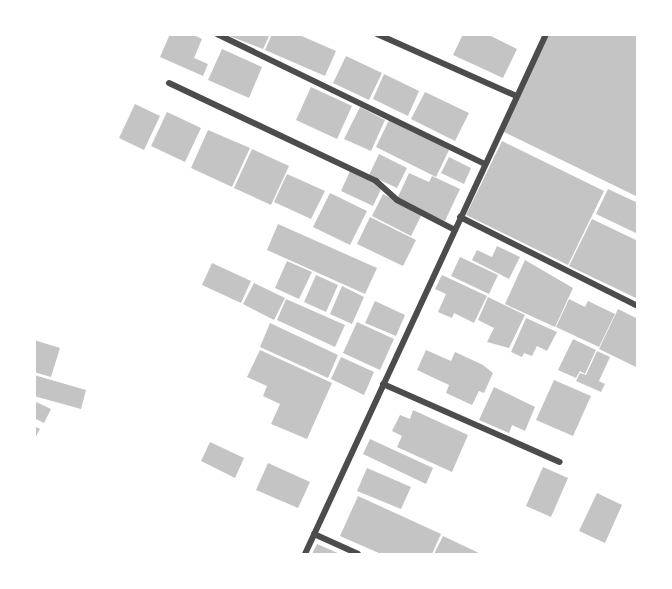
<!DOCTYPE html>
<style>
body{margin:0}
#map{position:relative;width:672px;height:589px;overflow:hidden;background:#fff;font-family:"Noto Sans",sans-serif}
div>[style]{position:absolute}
.building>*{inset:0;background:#c4c4c4}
.minor>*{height:6px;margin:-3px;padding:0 3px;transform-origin:3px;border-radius:3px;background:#4c4c4c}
span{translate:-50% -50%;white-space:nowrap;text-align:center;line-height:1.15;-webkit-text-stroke:4.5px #fff;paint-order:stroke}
.frame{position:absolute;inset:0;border:36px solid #fff;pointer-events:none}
</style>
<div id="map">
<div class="building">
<div style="clip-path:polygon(170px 34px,192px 34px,202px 39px,194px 58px,208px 64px,203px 76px,160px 57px)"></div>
<div style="clip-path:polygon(224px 34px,270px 34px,263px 49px)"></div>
<div style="clip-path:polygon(272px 34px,297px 34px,336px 51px,325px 76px,265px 50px)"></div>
<div style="clip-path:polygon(463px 34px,487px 34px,517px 49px,503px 78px,453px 55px)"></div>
<div style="clip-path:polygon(549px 34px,638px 34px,638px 197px,502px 131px)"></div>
<div style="clip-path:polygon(222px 49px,262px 67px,249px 98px,208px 80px)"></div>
<div style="clip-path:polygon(346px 56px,382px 73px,369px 100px,333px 83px)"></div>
<div style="clip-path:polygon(384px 74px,419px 91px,408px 116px,373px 99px)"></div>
<div style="clip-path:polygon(311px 87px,352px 106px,337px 139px,296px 120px)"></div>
<div style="clip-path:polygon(425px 92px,469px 113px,455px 141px,411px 119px)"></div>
<div style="clip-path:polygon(135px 104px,160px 116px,144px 150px,119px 138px)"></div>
<div style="clip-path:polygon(360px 107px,385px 120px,371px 151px,344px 139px)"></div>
<div style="clip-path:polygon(167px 112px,201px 128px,185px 162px,151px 146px)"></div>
<div style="clip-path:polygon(389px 120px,449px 150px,436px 177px,376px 147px)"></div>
<div style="clip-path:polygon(208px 130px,250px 148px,232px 187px,191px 168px)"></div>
<div style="clip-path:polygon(502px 141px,604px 191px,568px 265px,466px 215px)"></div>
<div style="clip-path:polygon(252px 149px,289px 166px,271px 205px,234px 188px)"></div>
<div style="clip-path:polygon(379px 154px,407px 168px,397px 188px,369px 175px)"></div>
<div style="clip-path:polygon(449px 157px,471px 168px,464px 184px,441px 173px)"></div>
<div style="clip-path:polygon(350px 171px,382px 187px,373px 206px,341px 191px)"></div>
<div style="clip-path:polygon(409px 173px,429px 182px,432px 176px,460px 189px,445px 221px,397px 199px)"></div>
<div style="clip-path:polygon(287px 174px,325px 191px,311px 219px,274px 202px)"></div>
<div style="clip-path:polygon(608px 189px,638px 203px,638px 234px,596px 214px)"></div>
<div style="clip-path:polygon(330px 193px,367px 211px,350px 245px,313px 227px)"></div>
<div style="clip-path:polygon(383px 194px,422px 214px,411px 236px,372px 216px)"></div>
<div style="clip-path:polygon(370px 217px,416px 240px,403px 266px,357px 244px)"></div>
<div style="clip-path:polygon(592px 219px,638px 241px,638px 299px,569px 266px)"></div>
<div style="clip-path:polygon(278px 224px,377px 268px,365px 294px,267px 250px)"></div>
<div style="clip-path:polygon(497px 246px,520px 257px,509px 279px,472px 260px,477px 250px,492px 257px)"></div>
<div style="clip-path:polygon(460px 257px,498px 275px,489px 294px,451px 276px)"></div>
<div style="clip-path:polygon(525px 260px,573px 288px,555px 327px,505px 304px)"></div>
<div style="clip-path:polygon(287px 261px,312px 272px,299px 299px,275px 288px)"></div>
<div style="clip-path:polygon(212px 263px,251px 281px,241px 303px,202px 285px)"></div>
<div style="clip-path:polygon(316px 275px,338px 285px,326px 312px,304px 302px)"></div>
<div style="clip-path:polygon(442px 275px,487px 296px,474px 323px,454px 313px,452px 318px,438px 312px,446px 294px,435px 289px)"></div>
<div style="clip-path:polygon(254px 283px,285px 298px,274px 320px,243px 304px)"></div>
<div style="clip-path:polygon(342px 286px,364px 297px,352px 324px,330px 314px)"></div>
<div style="clip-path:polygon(488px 297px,525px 315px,509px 348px,487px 342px,494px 328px,478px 320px)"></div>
<div style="clip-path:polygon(286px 299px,345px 325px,335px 347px,277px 320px)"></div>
<div style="clip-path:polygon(569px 299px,585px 307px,588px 301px,615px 314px,599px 347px,556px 327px)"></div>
<div style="clip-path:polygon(375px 301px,405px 315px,396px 336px,365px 323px)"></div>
<div style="clip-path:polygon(618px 309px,638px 319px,638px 368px,599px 349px)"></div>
<div style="clip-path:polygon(526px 318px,557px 332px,547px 351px,537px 346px,532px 356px,524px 353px,522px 357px,511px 352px)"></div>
<div style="clip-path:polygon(357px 322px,394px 339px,380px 370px,343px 353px)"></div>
<div style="clip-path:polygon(270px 323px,338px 355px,328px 378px,260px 347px)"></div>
<div style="clip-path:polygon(573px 339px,596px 350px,585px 374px,580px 371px,576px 378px,558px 370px)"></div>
<div style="clip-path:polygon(34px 340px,60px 348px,51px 377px,34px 372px)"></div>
<div style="clip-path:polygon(260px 350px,332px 383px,307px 439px,271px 424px,280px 404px,263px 396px,267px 386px,247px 377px)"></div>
<div style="clip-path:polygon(426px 350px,451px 361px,455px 352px,483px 365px,493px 373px,484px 393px,479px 391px,472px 405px,446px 393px,449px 385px,417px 370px)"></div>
<div style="clip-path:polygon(597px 351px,610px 357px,599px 381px,605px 384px,601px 392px,576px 381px,580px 373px,586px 375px)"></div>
<div style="clip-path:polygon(341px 357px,374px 372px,364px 395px,331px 379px)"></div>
<div style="clip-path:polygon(34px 375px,86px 390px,81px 409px,34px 396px)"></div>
<div style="clip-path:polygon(554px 380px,591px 396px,573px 436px,536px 420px)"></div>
<div style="clip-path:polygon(494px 387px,535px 407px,525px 431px,512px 425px,509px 433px,479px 420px)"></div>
<div style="clip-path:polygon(34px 401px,51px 409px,44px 423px,34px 418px)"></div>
<div style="clip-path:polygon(413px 410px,468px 435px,452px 472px,397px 447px,402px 436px,392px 431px,400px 415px,410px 419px)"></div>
<div style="clip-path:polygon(34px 426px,40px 429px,34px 440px)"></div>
<div style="clip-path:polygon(370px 439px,433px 468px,426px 484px,363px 454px)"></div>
<div style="clip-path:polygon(210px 442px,244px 458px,235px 478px,201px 461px)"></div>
<div style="clip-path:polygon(268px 463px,310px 482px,298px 508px,256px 490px)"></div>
<div style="clip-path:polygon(543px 467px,568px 478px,551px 517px,526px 506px)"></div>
<div style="clip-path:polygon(367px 468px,411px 487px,401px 509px,357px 491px)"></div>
<div style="clip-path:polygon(597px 493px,622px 505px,605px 543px,579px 531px)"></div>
<div style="clip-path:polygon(358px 496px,441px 534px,432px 554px,381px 554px,340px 536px)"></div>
<div style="clip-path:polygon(443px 536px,481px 554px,434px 554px)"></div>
<div style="clip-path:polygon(317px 544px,340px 554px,312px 554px)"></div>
</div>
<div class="minor">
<div style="left:217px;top:34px;width:298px;rotate:25.9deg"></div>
<div style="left:377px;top:34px;width:152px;rotate:24deg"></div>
<div style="left:169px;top:83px;width:229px;rotate:25.3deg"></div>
<div style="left:376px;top:181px;width:28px;rotate:42deg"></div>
<div style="left:397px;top:200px;width:65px;rotate:27.3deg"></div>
<div style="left:460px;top:217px;width:199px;rotate:26.6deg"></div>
<div style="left:383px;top:384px;width:193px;rotate:23.8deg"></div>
<div style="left:314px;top:534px;width:48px;rotate:24.4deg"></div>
<div style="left:305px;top:554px;width:573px;rotate:-65.13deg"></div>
</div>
<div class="frame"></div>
</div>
